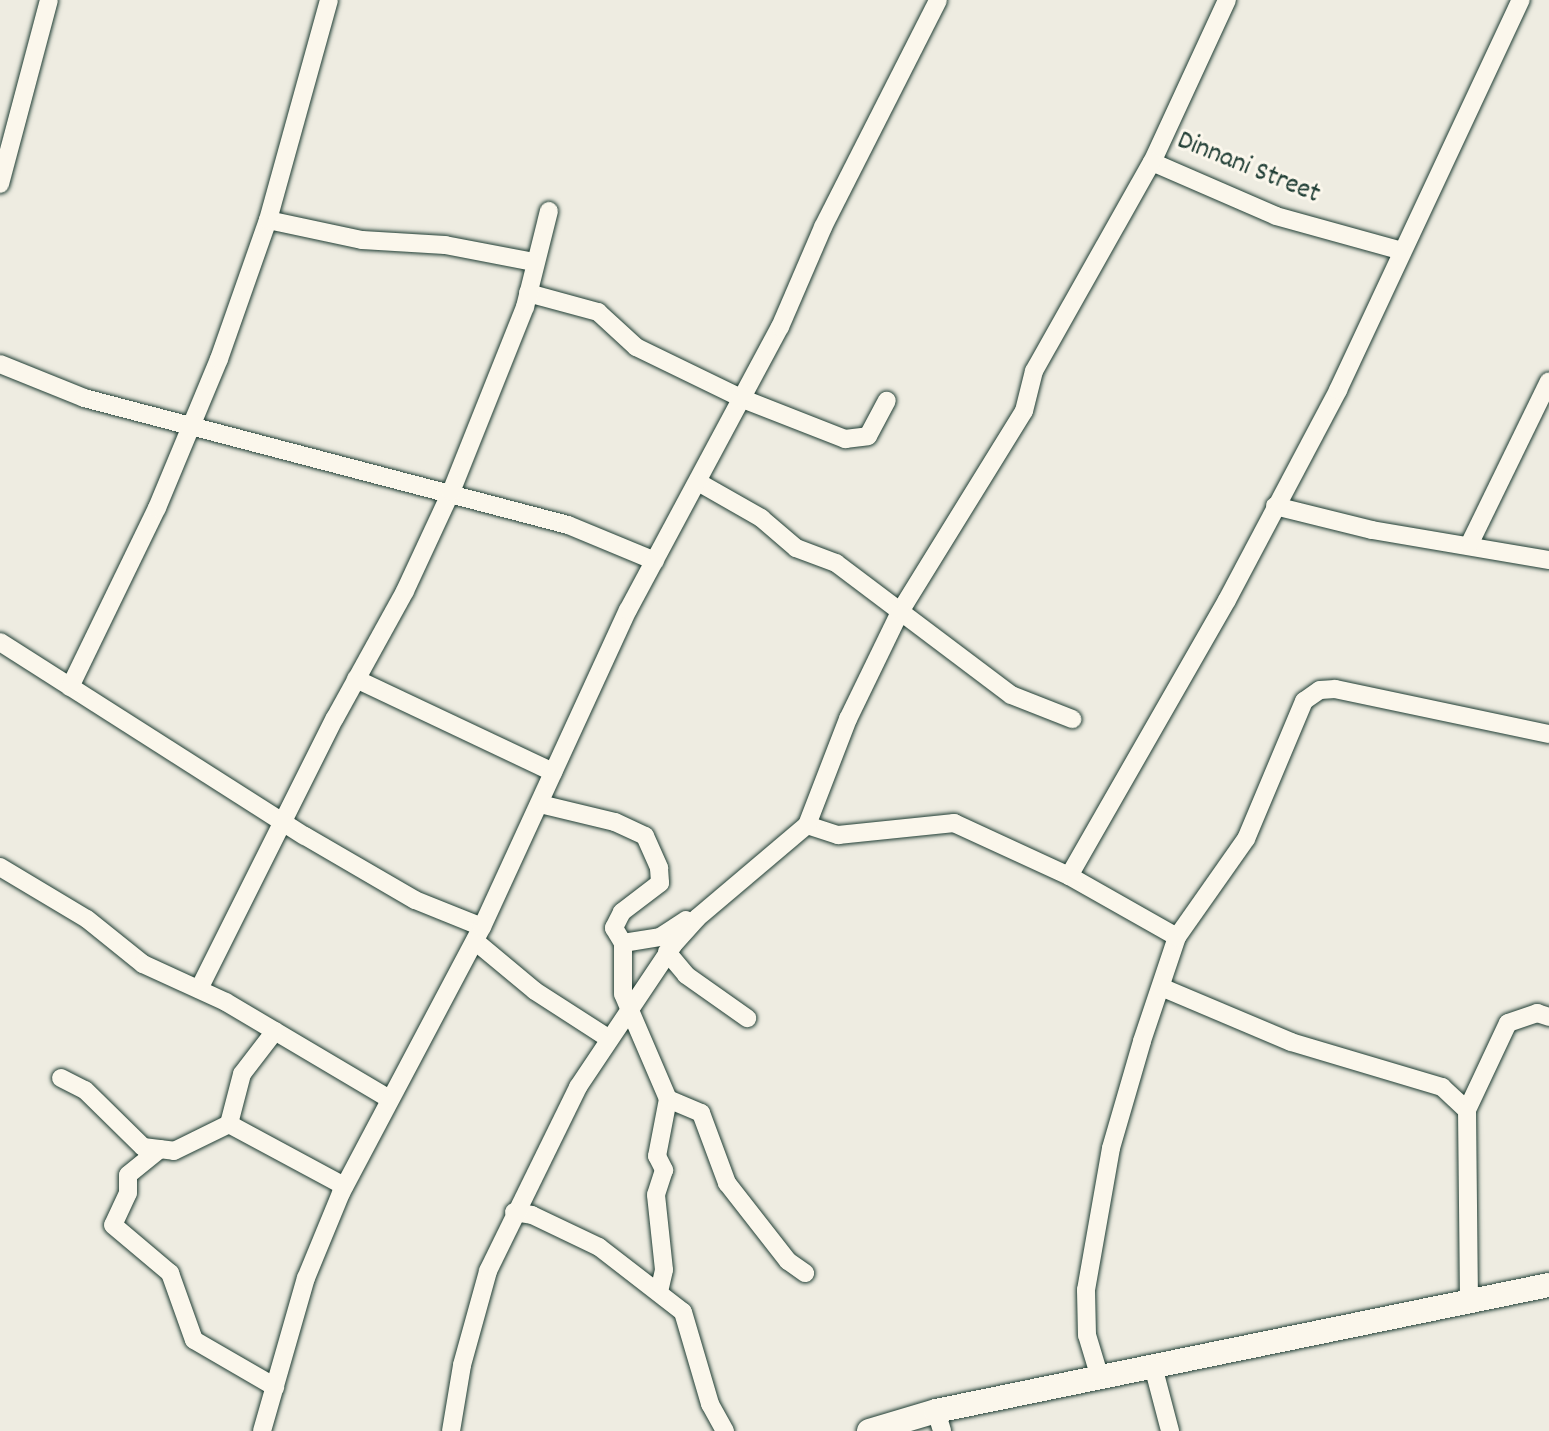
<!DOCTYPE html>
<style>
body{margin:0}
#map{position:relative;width:1549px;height:1431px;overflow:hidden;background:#eeece1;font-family:Dekko,sans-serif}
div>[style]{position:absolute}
.roads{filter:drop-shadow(0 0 2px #1f3d34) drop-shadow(0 0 2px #1f3d34)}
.minor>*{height:18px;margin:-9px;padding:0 9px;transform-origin:9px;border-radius:9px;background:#fbf7ec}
.tertiary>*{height:24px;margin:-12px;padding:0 12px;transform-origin:12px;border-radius:12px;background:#fbf7ec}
span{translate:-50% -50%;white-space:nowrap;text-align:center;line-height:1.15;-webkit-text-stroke:6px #fbf7ec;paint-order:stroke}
.street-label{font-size:28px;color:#1f3d34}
</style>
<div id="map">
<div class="roads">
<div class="minor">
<div style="left:1227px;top:0;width:179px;rotate:114.8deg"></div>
<div style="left:1152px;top:162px;width:135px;rotate:23.5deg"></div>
<div style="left:1276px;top:216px;width:131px;rotate:15.5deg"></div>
<div style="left:0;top:184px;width:190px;rotate:-75.1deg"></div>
<div style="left:268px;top:220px;width:96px;rotate:12deg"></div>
<div style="left:362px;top:240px;width:83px;rotate:3.4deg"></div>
<div style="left:445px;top:245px;width:91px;rotate:10.8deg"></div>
<div style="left:528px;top:293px;width:73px;rotate:15.2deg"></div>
<div style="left:598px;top:312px;width:52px;rotate:42.6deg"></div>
<div style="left:636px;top:347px;width:119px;rotate:25.9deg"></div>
<div style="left:743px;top:399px;width:110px;rotate:21.4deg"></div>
<div style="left:845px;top:439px;width:23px;rotate:-7deg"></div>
<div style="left:868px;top:436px;width:40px;rotate:-62deg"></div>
<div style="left:0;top:364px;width:91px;rotate:22deg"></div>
<div style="left:84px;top:398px;width:500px;rotate:14.7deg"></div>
<div style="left:568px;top:525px;width:94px;rotate:22.5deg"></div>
<div style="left:698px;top:482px;width:73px;rotate:29.7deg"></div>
<div style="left:761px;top:518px;width:46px;rotate:40.6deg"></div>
<div style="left:796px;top:548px;width:43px;rotate:20.6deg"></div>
<div style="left:836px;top:563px;width:219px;rotate:37deg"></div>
<div style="left:1011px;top:695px;width:66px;rotate:21.5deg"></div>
<div style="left:1275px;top:506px;width:100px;rotate:13.9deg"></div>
<div style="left:1372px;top:530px;width:180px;rotate:9.6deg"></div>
<div style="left:1469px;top:545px;width:182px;rotate:-64deg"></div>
<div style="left:0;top:642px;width:361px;rotate:32.5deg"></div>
<div style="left:305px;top:836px;width:127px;rotate:30.2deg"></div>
<div style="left:415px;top:900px;width:72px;rotate:21.9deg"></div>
<div style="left:356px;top:679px;width:218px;rotate:25.3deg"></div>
<div style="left:70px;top:687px;width:199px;rotate:-64.1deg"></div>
<div style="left:157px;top:508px;width:161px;rotate:-67.4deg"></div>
<div style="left:219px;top:359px;width:147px;rotate:-70.6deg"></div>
<div style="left:268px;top:220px;width:228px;rotate:-74.5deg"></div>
<div style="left:540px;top:804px;width:77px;rotate:13.5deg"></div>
<div style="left:615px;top:822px;width:33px;rotate:25deg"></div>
<div style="left:645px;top:836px;width:35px;rotate:66deg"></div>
<div style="left:659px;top:868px;width:15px;rotate:86deg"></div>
<div style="left:660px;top:883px;width:48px;rotate:142.7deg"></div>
<div style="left:622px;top:912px;width:18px;rotate:117deg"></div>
<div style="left:614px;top:928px;width:17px;rotate:59deg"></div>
<div style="left:623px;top:943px;width:51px;rotate:90deg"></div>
<div style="left:623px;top:994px;width:114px;rotate:66.8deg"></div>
<div style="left:668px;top:1099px;width:58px;rotate:100.9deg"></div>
<div style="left:657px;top:1156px;width:16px;rotate:63deg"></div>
<div style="left:664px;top:1170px;width:26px;rotate:108deg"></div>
<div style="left:656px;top:1195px;width:75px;rotate:83.9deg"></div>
<div style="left:664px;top:1270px;width:22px;rotate:103deg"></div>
<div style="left:807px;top:825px;width:33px;rotate:18deg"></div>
<div style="left:838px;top:835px;width:117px;rotate:-5.9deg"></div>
<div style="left:954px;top:823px;width:127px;rotate:24.7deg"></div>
<div style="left:0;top:867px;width:101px;rotate:30.9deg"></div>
<div style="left:87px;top:919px;width:72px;rotate:38.8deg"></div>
<div style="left:143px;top:964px;width:91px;rotate:24.6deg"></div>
<div style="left:226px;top:1002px;width:188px;rotate:30.7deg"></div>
<div style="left:1177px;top:937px;width:124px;rotate:-150.5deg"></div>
<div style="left:1069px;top:876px;width:318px;rotate:-60.2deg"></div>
<div style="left:1227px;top:600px;width:238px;rotate:-62.1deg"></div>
<div style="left:1338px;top:390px;width:431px;rotate:-64.9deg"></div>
<div style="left:475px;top:941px;width:78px;rotate:39.8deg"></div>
<div style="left:535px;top:991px;width:87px;rotate:32.8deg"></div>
<div style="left:623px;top:943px;width:37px;rotate:-9deg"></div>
<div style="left:660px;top:937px;width:31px;rotate:-33deg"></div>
<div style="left:667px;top:952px;width:30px;rotate:50deg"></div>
<div style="left:686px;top:975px;width:75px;rotate:35.2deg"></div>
<div style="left:1161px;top:987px;width:141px;rotate:22.9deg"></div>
<div style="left:1291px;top:1042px;width:158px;rotate:16.6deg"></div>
<div style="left:1442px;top:1087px;width:34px;rotate:43deg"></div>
<div style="left:199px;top:989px;width:303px;rotate:-63.4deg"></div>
<div style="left:335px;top:718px;width:145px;rotate:-61.1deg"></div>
<div style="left:405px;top:591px;width:109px;rotate:-65.1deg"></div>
<div style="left:451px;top:492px;width:199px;rotate:-68.2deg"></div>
<div style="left:525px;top:307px;width:99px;rotate:-76deg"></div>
<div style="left:275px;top:1031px;width:54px;rotate:127.5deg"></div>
<div style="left:242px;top:1074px;width:52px;rotate:104.6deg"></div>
<div style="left:229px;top:1124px;width:131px;rotate:28.3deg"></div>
<div style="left:61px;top:1078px;width:27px;rotate:27deg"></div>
<div style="left:85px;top:1090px;width:81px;rotate:44.5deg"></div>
<div style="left:143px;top:1147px;width:31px;rotate:7deg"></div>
<div style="left:174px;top:1151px;width:61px;rotate:-26.1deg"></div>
<div style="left:668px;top:1099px;width:36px;rotate:23deg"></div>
<div style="left:701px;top:1113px;width:75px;rotate:69.6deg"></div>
<div style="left:727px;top:1183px;width:99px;rotate:52deg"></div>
<div style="left:788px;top:1261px;width:21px;rotate:35deg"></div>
<div style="left:160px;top:1149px;width:41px;rotate:140.9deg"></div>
<div style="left:128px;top:1175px;width:18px;rotate:90deg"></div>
<div style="left:128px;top:1193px;width:35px;rotate:115deg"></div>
<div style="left:113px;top:1225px;width:75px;rotate:40.1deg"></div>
<div style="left:170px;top:1273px;width:71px;rotate:70.3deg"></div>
<div style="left:194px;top:1340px;width:94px;rotate:30.1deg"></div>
<div style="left:514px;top:1212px;width:18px;rotate:9deg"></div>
<div style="left:532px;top:1215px;width:74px;rotate:25.5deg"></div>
<div style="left:599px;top:1247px;width:106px;rotate:37.7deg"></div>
<div style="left:683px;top:1312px;width:96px;rotate:73.6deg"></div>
<div style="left:710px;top:1404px;width:31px;rotate:61deg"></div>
<div style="left:1469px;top:1301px;width:191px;rotate:-90.6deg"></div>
<div style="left:1467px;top:1110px;width:96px;rotate:-64.8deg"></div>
<div style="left:1508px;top:1023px;width:31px;rotate:-19deg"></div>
<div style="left:1537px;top:1013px;width:13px;rotate:18deg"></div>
<div style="left:1153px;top:1366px;width:67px;rotate:75.3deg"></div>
<div style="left:1100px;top:1378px;width:45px;rotate:-106.8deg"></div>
<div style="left:1087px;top:1335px;width:45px;rotate:-91.3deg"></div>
<div style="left:1086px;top:1290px;width:144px;rotate:-80deg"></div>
<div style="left:1111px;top:1148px;width:111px;rotate:-73.8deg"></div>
<div style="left:1142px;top:1041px;width:110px;rotate:-71.4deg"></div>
<div style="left:1177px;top:937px;width:120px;rotate:-54.9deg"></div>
<div style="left:1246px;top:839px;width:150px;rotate:-67.2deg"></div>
<div style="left:1304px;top:701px;width:19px;rotate:-35deg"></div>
<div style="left:1320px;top:690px;width:15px;rotate:-4deg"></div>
<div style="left:1335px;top:689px;width:219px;rotate:11.9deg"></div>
<div style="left:936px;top:1411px;width:21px;rotate:73deg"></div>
<div style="left:262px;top:1431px;width:159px;rotate:-74deg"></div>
<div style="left:306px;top:1278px;width:92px;rotate:-67.6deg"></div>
<div style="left:341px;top:1193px;width:301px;rotate:-62.1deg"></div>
<div style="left:482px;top:927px;width:349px;rotate:-65.3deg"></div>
<div style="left:628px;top:610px;width:321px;rotate:-61.8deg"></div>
<div style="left:780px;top:327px;width:109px;rotate:-66.7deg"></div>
<div style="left:823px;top:227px;width:254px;rotate:-63.1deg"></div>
<div style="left:451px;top:1431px;width:67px;rotate:-80.5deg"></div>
<div style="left:462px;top:1365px;width:98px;rotate:-74.5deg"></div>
<div style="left:488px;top:1271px;width:205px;rotate:-63.9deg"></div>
<div style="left:578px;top:1087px;width:171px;rotate:-56.2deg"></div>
<div style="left:673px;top:945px;width:36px;rotate:-48deg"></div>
<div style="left:697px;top:918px;width:144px;rotate:-40.2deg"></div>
<div style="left:807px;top:825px;width:114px;rotate:-68.9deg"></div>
<div style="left:848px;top:719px;width:121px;rotate:-64.1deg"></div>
<div style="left:901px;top:610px;width:234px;rotate:-58.3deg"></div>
<div style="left:1024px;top:411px;width:41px;rotate:-76deg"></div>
<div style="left:1034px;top:371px;width:240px;rotate:-60.6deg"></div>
</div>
<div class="tertiary">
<div style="left:869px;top:1431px;width:70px;rotate:-16.6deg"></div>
<div style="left:936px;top:1411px;width:626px;rotate:-11.62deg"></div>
</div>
</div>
<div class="street-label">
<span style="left:1248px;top:169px;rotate:22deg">Dinnani Street</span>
</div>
</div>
